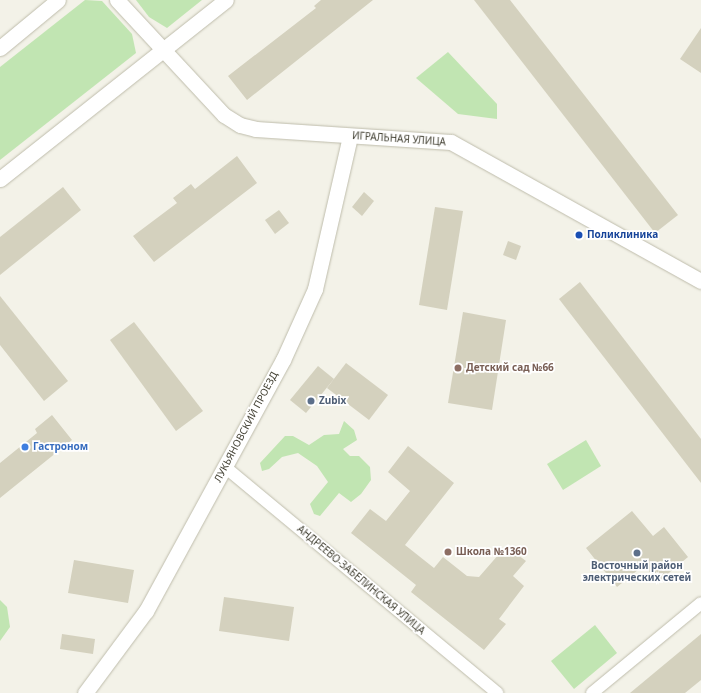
<!DOCTYPE html>
<meta charset="utf-8">
<style>
body{margin:0}
#map{position:relative;width:701px;height:693px;overflow:hidden;background:#f3f2e8;font-family:"Noto Sans",sans-serif}
div>[style]{position:absolute}
.green>*{inset:0;background:#c1e5b2}
.building>*{inset:0;background:#d4d1be}
.roads{filter:drop-shadow(0 0 1px #bebcab) drop-shadow(0 0 1px #bebcab)}
.minor>*{height:12px;margin:-6px;padding:0 6px;transform-origin:6px;border-radius:6px;background:#fff}
.tertiary>*{height:15px;margin:-7.5px;padding:0 7.5px;transform-origin:7.5px;border-radius:7.5px;background:#fff}
.dots>*{width:11px;height:11px;translate:-50% -50%;box-sizing:border-box;border:2px solid #fff;border-radius:50%}
span{translate:-50% -50%;white-space:nowrap;text-align:center;line-height:1.15;-webkit-text-stroke:3.5px #fff;paint-order:stroke}
.street-label{font-size:10px;color:#464437}
.transit-label{font-size:10px;color:#164399;font-weight:700}
.left{translate:0 -50%;text-align:left}
.education-label{font-size:10px;color:#785e54;font-weight:700}
.service-label{font-size:10px;color:#4e5e75;font-weight:700}
.shop-label{font-size:10px;color:#366cbe;font-weight:700}
</style>
<div id="map">
<div class="green">
<div style="clip-path:polygon(85px 0,102px 1px,132px 34px,136px 53px,0 160px,0 67px)"></div>
<div style="clip-path:polygon(136px 0,202px 0,167px 28px,149px 17px)"></div>
<div style="clip-path:polygon(448px 52px,497px 104px,497px 119px,458px 114px,416px 78px)"></div>
<div style="clip-path:polygon(344px 421px,354px 430px,357px 440px,343px 449px,350px 456px,359px 456px,370px 467px,371px 480px,361px 494px,351px 502px,339px 493px,320px 516px,314px 514px,310px 504px,328px 482px,317px 466px,298px 453px,282px 457px,269px 469px,262px 471px,260px 463px,285px 436px,293px 436px,309px 445px,324px 435px,339px 434px)"></div>
<div style="clip-path:polygon(586px 440px,601px 466px,563px 490px,547px 464px)"></div>
<div style="clip-path:polygon(0 600px,7px 607px,10px 627px,0 641px)"></div>
<div style="clip-path:polygon(595px 625px,617px 653px,574px 689px,551px 661px)"></div>
</div>
<div class="building">
<div style="clip-path:polygon(321px 0,373px 0,247px 100px,228px 76px,316px 8px,314px 6px)"></div>
<div style="clip-path:polygon(474px 0,510px 0,678px 215px,655px 233px)"></div>
<div style="clip-path:polygon(701px 28px,701px 73px,680px 59px)"></div>
<div style="clip-path:polygon(237px 156px,257px 183px,154px 262px,133px 236px,177px 203px,173px 198px,191px 184px,195px 189px)"></div>
<div style="clip-path:polygon(63px 187px,81px 210px,0 275px,0 237px)"></div>
<div style="clip-path:polygon(364px 192px,374px 201px,362px 216px,352px 207px)"></div>
<div style="clip-path:polygon(435px 207px,463px 211px,447px 310px,419px 305px)"></div>
<div style="clip-path:polygon(279px 210px,289px 223px,275px 234px,265px 220px)"></div>
<div style="clip-path:polygon(508px 241px,521px 246px,516px 260px,503px 255px)"></div>
<div style="clip-path:polygon(580px 282px,701px 439px,701px 483px,559px 299px)"></div>
<div style="clip-path:polygon(0 296px,68px 381px,44px 401px,0 345px)"></div>
<div style="clip-path:polygon(463px 312px,506px 320px,492px 410px,448px 403px)"></div>
<div style="clip-path:polygon(134px 322px,203px 411px,176px 431px,110px 340px)"></div>
<div style="clip-path:polygon(346px 363px,388px 395px,369px 420px,327px 388px)"></div>
<div style="clip-path:polygon(318px 366px,334px 379px,306px 413px,290px 400px)"></div>
<div style="clip-path:polygon(52px 415px,72px 440px,0 498px,0 463px,37px 433px,35px 429px)"></div>
<div style="clip-path:polygon(408px 446px,454px 483px,405px 545px,434px 568px,443px 557px,467px 576px,479px 577px,506px 546px,526px 561px,513px 576px,524px 586px,499px 619px,506px 624px,484px 650px,411px 592px,416px 585px,351px 533px,370px 509px,386px 521px,410px 491px,388px 472px)"></div>
<div style="clip-path:polygon(632px 511px,653px 536px,664px 527px,688px 557px,658px 582px,644px 565px,617px 587px,586px 548px)"></div>
<div style="clip-path:polygon(74px 560px,134px 570px,128px 603px,68px 593px)"></div>
<div style="clip-path:polygon(224px 597px,294px 607px,289px 641px,219px 631px)"></div>
<div style="clip-path:polygon(62px 634px,95px 639px,93px 654px,60px 649px)"></div>
<div style="clip-path:polygon(701px 634px,701px 680px,685px 693px,630px 693px)"></div>
</div>
<div class="roads">
<div class="minor">
<div style="left:225px;top:467px;width:354px;rotate:39.7deg"></div>
<div style="left:592px;top:693px;width:141px;rotate:-39.5deg"></div>
</div>
<div class="tertiary">
<div style="left:117px;top:0;width:157px;rotate:47.1deg"></div>
<div style="left:224px;top:115px;width:19px;rotate:32deg"></div>
<div style="left:240px;top:125px;width:16px;rotate:14deg"></div>
<div style="left:256px;top:129px;width:195px;rotate:3.8deg"></div>
<div style="left:451px;top:142px;width:286px;rotate:29.1deg"></div>
<div style="left:0;top:48px;width:75px;rotate:-39.6deg"></div>
<div style="left:0;top:179px;width:288px;rotate:-38.4deg"></div>
<div style="left:85px;top:693px;width:102px;rotate:-53.4deg"></div>
<div style="left:146px;top:611px;width:286px;rotate:-61.4deg"></div>
<div style="left:283px;top:360px;width:78px;rotate:-65.7deg"></div>
<div style="left:315px;top:289px;width:157px;rotate:-77.1deg"></div>
</div>
</div>
<div class="dots">
<div style="left:579px;top:235px;background:#1a4fb4"></div>
<div style="left:458px;top:368px;background:#8d6e63"></div>
<div style="left:311px;top:401px;background:#5c6f8a"></div>
<div style="left:25px;top:447px;background:#3f7fe0"></div>
<div style="left:448px;top:552px;background:#8d6e63"></div>
<div style="left:637px;top:553px;background:#5c6f8a"></div>
</div>
<div class="street-label">
<span style="left:399px;top:139px;rotate:4deg">ИГРАЛЬНАЯ УЛИЦА</span>
<span style="left:246px;top:427px;rotate:-62deg">ЛУКЬЯНОВСКИЙ ПРОЕЗД</span>
<span style="left:361px;top:580px;rotate:40deg">АНДРЕЕВО-ЗАБЕЛИНСКАЯ УЛИЦА</span>
</div>
<div class="transit-label">
<span class="left" style="left:587px;top:235px">Поликлиника</span>
</div>
<div class="education-label">
<span class="left" style="left:466px;top:368px">Детский сад №66</span>
<span class="left" style="left:456px;top:552px">Школа №1360</span>
</div>
<div class="service-label">
<span class="left" style="left:319px;top:401px">Zubix</span>
<span style="left:637px;top:571px">Восточный район<br>электрических сетей</span>
</div>
<div class="shop-label">
<span class="left" style="left:33px;top:447px">Гастроном</span>
</div>
</div>
